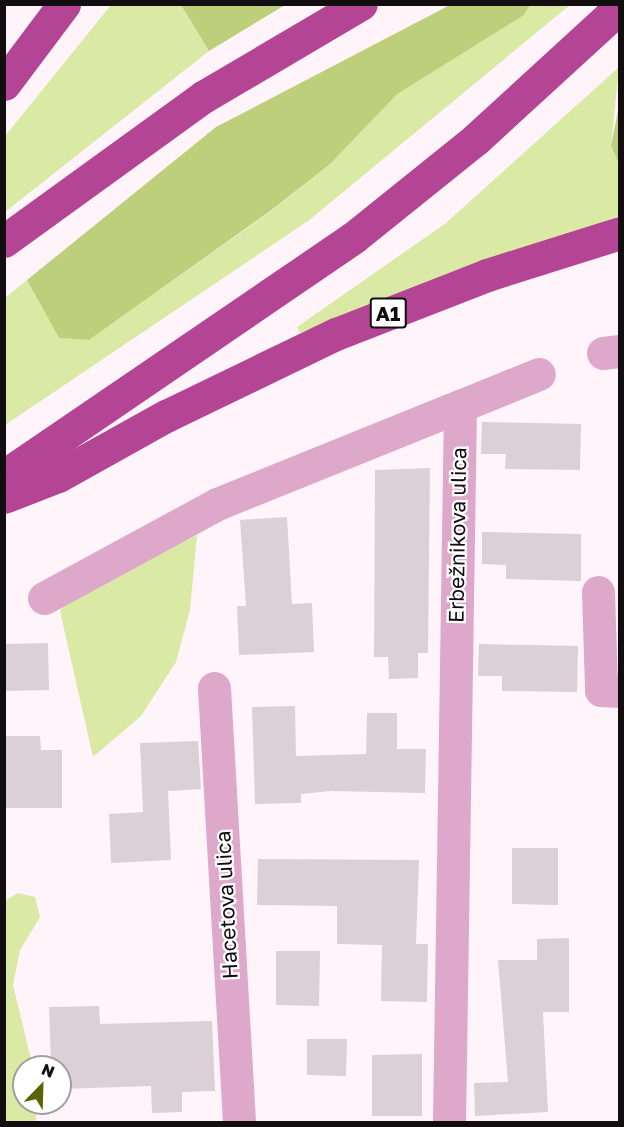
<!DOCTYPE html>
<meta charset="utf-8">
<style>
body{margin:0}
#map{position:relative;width:624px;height:1127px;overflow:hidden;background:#fef4fa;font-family:"Golos Text",sans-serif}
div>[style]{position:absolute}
.green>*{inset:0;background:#dae9a4}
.forest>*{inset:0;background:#bdcf7a}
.building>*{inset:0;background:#dcd0d7}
.minor>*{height:33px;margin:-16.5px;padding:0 16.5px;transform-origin:16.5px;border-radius:16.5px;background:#dea8ca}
.highway>*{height:33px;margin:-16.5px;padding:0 16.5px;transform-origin:16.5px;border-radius:16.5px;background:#b44494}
span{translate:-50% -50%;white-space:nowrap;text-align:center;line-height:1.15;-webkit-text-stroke:4.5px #fff;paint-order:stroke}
.shield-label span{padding:2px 4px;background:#fff;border:2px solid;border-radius:4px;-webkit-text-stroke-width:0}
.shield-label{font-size:20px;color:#120e10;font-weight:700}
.street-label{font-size:21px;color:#120e10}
.frame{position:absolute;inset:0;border:6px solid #120e10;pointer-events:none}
.north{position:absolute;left:12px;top:1055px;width:60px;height:60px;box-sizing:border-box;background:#fff;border:2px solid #a09f9f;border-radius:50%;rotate:23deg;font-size:16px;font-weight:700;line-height:24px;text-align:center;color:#120e10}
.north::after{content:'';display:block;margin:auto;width:21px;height:27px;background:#576408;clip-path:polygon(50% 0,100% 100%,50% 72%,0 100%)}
</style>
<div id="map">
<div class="green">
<div style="clip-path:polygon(111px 5px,181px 5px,209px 51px,5px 212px,5px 136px)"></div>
<div style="clip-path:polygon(530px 5px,570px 5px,308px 221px,5px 425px,5px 298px,27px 280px,59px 338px,89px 340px,274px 209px,330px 164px,396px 94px,524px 15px)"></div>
<div style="clip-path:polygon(619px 67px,611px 146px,619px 164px,619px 216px,300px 333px,297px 327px,446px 223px)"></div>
<div style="clip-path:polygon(197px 535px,190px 610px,176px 662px,141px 716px,93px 757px,60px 611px,67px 600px)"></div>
<div style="clip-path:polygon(18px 893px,35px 897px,40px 917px,20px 950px,13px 985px,33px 1067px,24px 1067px,24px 1103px,37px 1103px,36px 1122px,5px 1122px,5px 901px)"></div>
</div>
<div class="forest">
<div style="clip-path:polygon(181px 5px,285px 5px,209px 51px)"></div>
<div style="clip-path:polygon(450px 5px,530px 5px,524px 15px,397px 94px,330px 164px,273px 209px,89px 340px,59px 338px,27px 280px,216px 127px)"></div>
<div style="clip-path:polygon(619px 106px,620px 164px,619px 164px,611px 146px)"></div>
</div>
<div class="building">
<div style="clip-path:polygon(482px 422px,581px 424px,580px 470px,505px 469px,506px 454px,481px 454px)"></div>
<div style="clip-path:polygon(430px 468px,428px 653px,418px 653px,418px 678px,389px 679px,388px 657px,374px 657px,375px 470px)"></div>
<div style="clip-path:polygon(287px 517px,292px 604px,312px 603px,314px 652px,239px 655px,237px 606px,246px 606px,240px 520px)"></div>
<div style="clip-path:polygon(482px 532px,581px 534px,581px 581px,506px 579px,506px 565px,482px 564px)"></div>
<div style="clip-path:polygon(48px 643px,49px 690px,4px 691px,4px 644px)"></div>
<div style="clip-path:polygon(479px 644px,578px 646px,577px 692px,502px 691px,502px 676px,478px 676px)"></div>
<div style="clip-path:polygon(295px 706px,296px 756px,366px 754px,367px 713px,397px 713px,397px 749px,426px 749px,425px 793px,331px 791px,301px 794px,301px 803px,255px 804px,252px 707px)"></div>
<div style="clip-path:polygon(4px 736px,40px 736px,41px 750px,62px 750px,62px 808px,4px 808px)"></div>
<div style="clip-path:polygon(198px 741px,201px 789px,168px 791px,171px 860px,111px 863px,109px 814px,143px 812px,140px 743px)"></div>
<div style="clip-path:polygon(512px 848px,558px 848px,558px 905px,512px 904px)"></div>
<div style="clip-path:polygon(258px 859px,419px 860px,416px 944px,428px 944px,427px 1002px,381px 1001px,382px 945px,337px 944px,337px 906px,257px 905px)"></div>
<div style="clip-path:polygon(569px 938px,569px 1012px,543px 1012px,548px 1112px,475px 1116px,474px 1083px,508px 1082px,498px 960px,537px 960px,537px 939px)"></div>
<div style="clip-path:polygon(276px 951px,320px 951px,319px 1006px,276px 1005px)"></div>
<div style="clip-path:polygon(99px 1006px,100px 1024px,212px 1021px,215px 1091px,182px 1092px,182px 1112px,152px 1113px,151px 1086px,60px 1089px,60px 1067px,51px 1067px,49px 1007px)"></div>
<div style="clip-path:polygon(307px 1039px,347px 1039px,346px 1076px,307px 1075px)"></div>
<div style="clip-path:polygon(422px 1054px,422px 1116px,372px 1116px,372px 1055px)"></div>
</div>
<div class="minor">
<div style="left:603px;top:353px;width:17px;rotate:-7deg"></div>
<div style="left:460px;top:406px;width:85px;rotate:-22.1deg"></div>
<div style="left:598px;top:592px;width:98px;rotate:88.2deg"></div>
<div style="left:601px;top:690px;width:19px;rotate:3deg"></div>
<div style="left:44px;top:598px;width:197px;rotate:-28.5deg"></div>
<div style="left:217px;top:504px;width:262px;rotate:-22deg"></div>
<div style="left:460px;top:406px;width:716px;rotate:90.88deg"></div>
<div style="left:214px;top:688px;width:435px;rotate:86.7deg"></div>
</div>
<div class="highway">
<div style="left:4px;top:84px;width:100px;rotate:-53.1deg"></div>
<div style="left:4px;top:241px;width:246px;rotate:-35.9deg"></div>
<div style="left:203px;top:97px;width:183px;rotate:-30.5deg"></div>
<div style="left:4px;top:476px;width:422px;rotate:-34.3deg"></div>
<div style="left:353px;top:238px;width:158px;rotate:-38.8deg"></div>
<div style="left:476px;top:139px;width:195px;rotate:-42.5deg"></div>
<div style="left:4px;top:497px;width:58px;rotate:-21.3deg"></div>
<div style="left:58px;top:476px;width:124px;rotate:-29.1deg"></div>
<div style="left:166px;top:416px;width:189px;rotate:-25.8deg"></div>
<div style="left:336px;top:334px;width:162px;rotate:-21.3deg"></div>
<div style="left:487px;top:275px;width:139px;rotate:-17.5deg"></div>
</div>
<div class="shield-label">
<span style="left:388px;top:313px">A1</span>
</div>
<div class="street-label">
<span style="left:457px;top:535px;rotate:-89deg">Erbežnikova ulica</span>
<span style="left:226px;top:905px;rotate:-93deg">Hacetova ulica</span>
</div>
<div class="frame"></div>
<div class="north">N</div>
</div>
